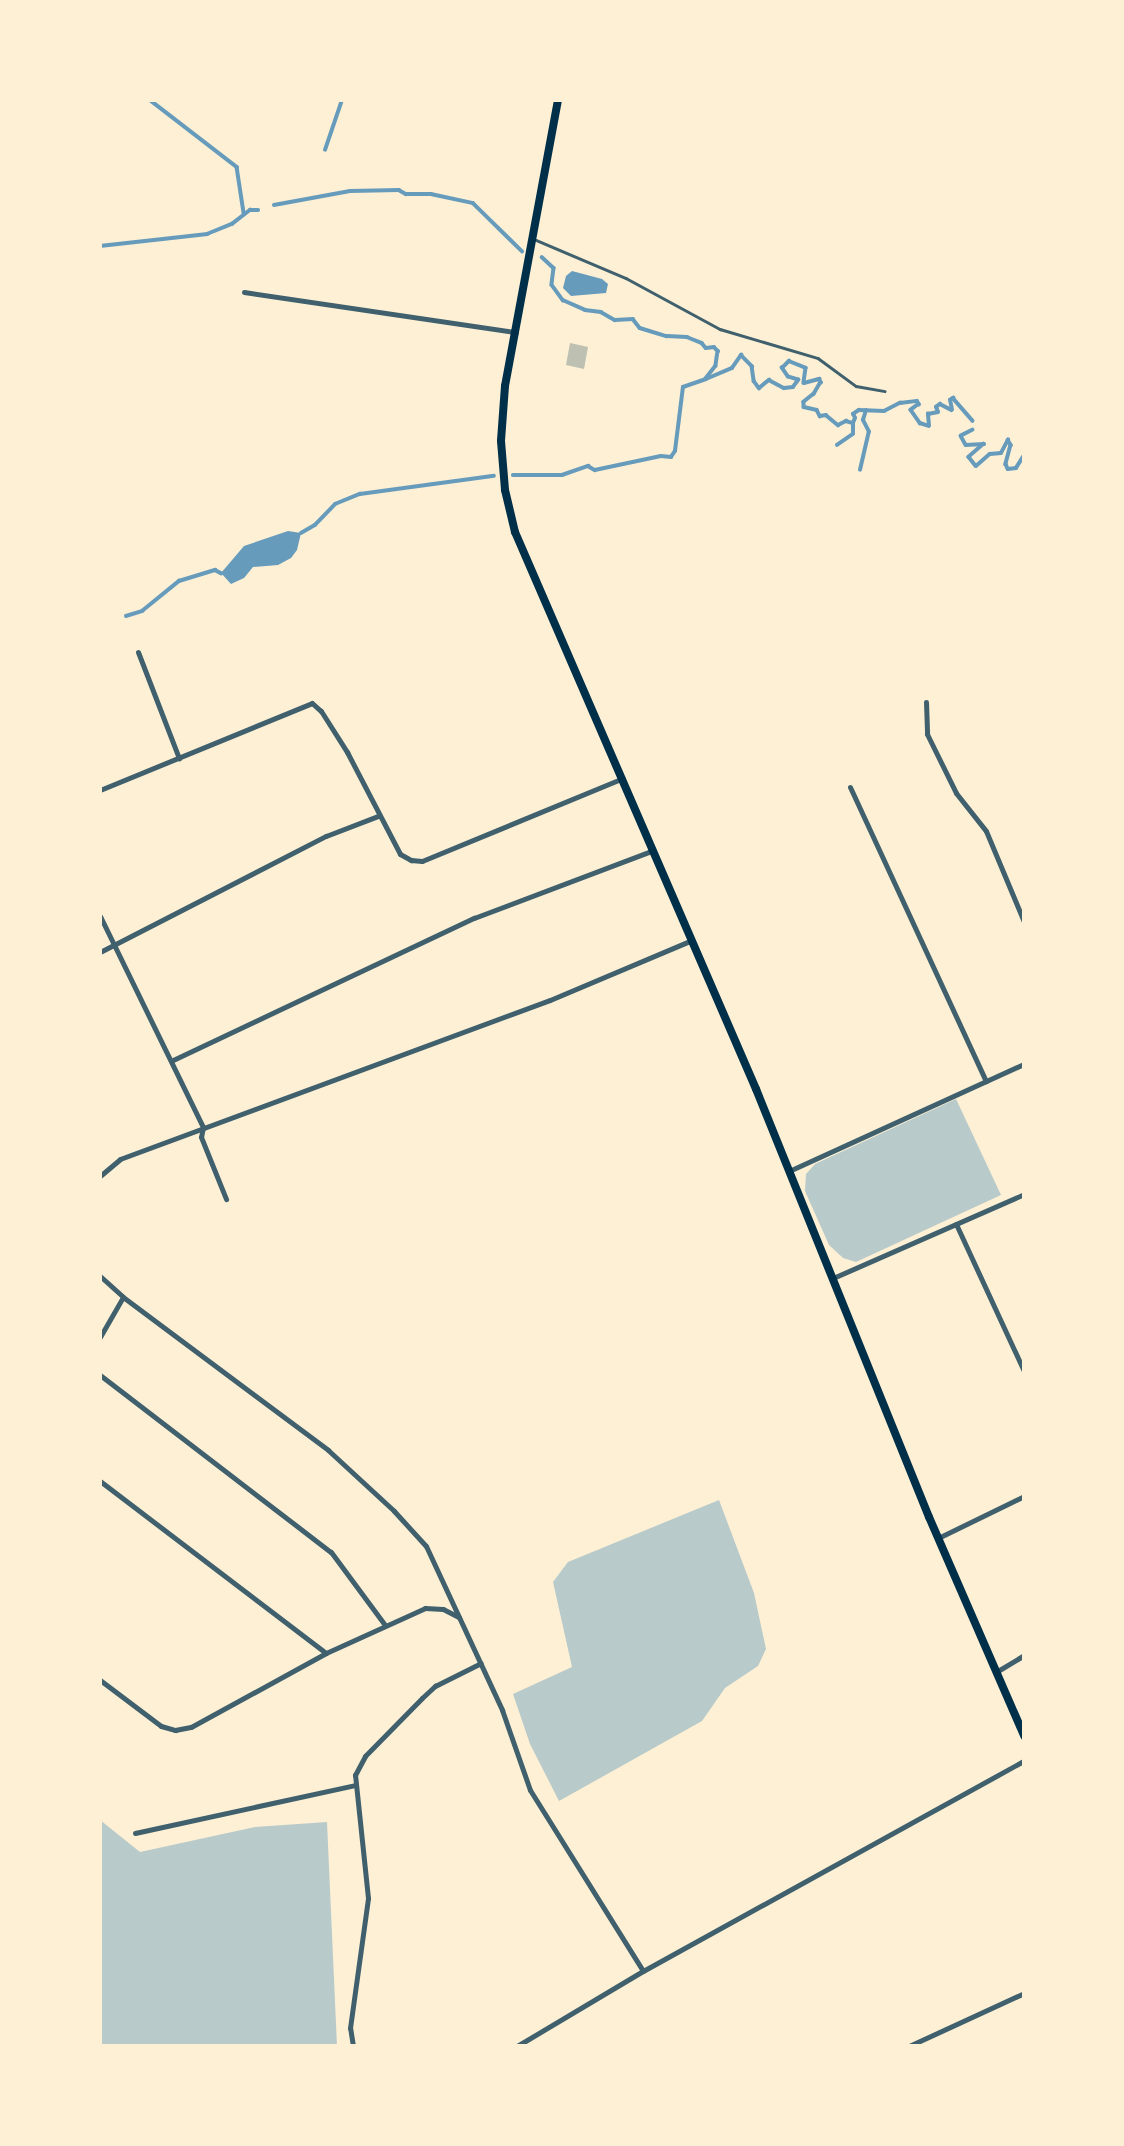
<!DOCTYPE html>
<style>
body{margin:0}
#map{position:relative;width:1124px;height:2146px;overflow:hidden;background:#fdf0d5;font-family:"DM Sans",sans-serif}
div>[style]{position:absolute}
.green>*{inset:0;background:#b9caca}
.water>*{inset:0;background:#669bbc}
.stream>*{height:3.5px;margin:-1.75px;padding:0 1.75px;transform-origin:1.75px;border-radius:1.75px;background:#669bbc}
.building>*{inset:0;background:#bec0b2}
.service>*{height:2.5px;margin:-1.25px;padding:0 1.25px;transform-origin:1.25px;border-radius:1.25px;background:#3f606c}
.minor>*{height:5px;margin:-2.5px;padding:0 2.5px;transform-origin:2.5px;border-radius:2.5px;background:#3f606c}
.secondary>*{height:8px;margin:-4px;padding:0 4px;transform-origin:4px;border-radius:4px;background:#003049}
span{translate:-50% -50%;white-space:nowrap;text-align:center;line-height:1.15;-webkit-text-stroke:7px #fdf0d5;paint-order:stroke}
.frame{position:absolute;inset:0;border:102px solid #fdf0d5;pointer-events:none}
</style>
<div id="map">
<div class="green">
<div style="clip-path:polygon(956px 1099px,1001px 1195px,856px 1262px,843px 1258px,829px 1245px,805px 1191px,806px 1174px,815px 1164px)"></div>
<div style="clip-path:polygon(719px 1500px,754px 1593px,766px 1649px,758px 1666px,725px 1688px,702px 1721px,559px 1801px,530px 1744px,513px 1694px,572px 1667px,553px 1582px,568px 1562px)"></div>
<div style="clip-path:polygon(100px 1820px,140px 1852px,255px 1827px,327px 1822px,337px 2046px,100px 2046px)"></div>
</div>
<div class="water">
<div style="clip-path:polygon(572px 271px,602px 279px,608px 284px,606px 293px,571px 296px,563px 288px,566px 276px)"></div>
<div style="clip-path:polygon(288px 531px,301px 533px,297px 550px,291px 558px,278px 565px,253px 567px,244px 578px,231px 584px,221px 573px,244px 546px)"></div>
</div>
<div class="stream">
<div style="left:150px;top:100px;width:110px;rotate:37.6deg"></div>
<div style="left:237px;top:167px;width:47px;rotate:81.3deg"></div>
<div style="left:325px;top:150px;width:53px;rotate:-71.2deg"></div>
<div style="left:274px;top:205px;width:77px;rotate:-10.4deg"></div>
<div style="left:350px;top:191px;width:49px;rotate:-1.2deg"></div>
<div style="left:399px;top:190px;width:8px;rotate:30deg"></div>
<div style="left:406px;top:194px;width:25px"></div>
<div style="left:431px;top:194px;width:43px;rotate:12.1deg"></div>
<div style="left:473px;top:203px;width:69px;rotate:44.4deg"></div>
<div style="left:100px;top:246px;width:108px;rotate:-6.4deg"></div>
<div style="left:207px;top:234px;width:27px;rotate:-22deg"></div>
<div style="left:232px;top:224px;width:23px;rotate:-38deg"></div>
<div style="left:250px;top:210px;width:8px"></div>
<div style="left:542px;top:257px;width:16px;rotate:43deg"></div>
<div style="left:554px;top:268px;width:17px;rotate:97deg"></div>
<div style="left:552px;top:285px;width:19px;rotate:54deg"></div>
<div style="left:563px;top:300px;width:24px;rotate:24deg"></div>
<div style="left:585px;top:310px;width:16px;rotate:7deg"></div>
<div style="left:601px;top:312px;width:16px;rotate:30deg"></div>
<div style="left:615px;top:320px;width:18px;rotate:-3deg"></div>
<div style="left:633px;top:319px;width:11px;rotate:52deg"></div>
<div style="left:640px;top:328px;width:28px;rotate:17deg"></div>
<div style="left:667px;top:336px;width:20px;rotate:3deg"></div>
<div style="left:687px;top:337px;width:16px;rotate:22deg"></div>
<div style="left:702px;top:343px;width:6px;rotate:51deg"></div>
<div style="left:706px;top:348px;width:8px;rotate:-7deg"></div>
<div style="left:714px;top:347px;width:6px;rotate:45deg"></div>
<div style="left:718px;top:351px;width:15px;rotate:98deg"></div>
<div style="left:716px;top:366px;width:16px;rotate:128deg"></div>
<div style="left:706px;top:379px;width:28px;rotate:-23deg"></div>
<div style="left:732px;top:368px;width:16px;rotate:-55deg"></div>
<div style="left:741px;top:355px;width:16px;rotate:45deg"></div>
<div style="left:752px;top:366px;width:15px;rotate:82deg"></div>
<div style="left:754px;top:381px;width:9px;rotate:54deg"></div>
<div style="left:759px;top:388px;width:13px;rotate:-39deg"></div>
<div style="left:769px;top:380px;width:17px;rotate:28deg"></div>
<div style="left:784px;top:388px;width:9px;rotate:-6deg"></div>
<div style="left:793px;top:387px;width:9px;rotate:-54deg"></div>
<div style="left:798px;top:380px;width:10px;rotate:-163deg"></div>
<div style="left:788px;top:377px;width:11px;rotate:-124deg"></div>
<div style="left:782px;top:368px;width:10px;rotate:-45deg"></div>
<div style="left:789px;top:361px;width:18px;rotate:22deg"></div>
<div style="left:806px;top:368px;width:15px;rotate:98deg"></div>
<div style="left:804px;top:383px;width:16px;rotate:-15deg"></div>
<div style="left:819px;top:379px;width:4px;rotate:56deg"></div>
<div style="left:821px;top:382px;width:14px;rotate:120deg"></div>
<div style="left:814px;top:394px;width:13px;rotate:141deg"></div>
<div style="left:804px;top:402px;width:5px;rotate:90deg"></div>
<div style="left:804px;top:407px;width:13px;rotate:13deg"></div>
<div style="left:817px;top:410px;width:7px;rotate:63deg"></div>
<div style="left:820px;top:416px;width:6px;rotate:-9deg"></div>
<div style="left:826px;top:415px;width:16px;rotate:40deg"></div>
<div style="left:838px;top:425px;width:9px;rotate:-27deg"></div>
<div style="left:846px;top:421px;width:7px;rotate:16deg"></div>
<div style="left:853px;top:423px;width:5px;rotate:-68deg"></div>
<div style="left:855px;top:418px;width:4px;rotate:-117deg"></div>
<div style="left:853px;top:414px;width:7px;rotate:-34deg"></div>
<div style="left:859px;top:410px;width:25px;rotate:2deg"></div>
<div style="left:884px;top:411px;width:18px;rotate:-27deg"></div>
<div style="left:900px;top:403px;width:17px;rotate:-7deg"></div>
<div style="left:917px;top:401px;width:4px;rotate:56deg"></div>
<div style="left:919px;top:404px;width:10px;rotate:143deg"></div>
<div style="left:911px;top:410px;width:16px;rotate:55deg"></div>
<div style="left:920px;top:423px;width:9px;rotate:18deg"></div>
<div style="left:929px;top:426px;width:12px;rotate:-95deg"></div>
<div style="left:928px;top:414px;width:10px;rotate:-11deg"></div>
<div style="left:938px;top:412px;width:5px;rotate:-112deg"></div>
<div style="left:936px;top:407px;width:5px;rotate:-37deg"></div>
<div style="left:940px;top:404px;width:13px;rotate:27deg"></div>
<div style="left:952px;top:410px;width:10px;rotate:-101deg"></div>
<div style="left:950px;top:400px;width:4px;rotate:-34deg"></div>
<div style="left:953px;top:398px;width:30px;rotate:49deg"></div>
<div style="left:973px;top:430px;width:13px;rotate:153deg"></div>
<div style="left:961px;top:436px;width:10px;rotate:61deg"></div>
<div style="left:966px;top:445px;width:18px;rotate:-3deg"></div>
<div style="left:984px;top:444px;width:20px;rotate:139deg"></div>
<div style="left:969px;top:457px;width:11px;rotate:52deg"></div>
<div style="left:976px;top:466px;width:18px;rotate:-41deg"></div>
<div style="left:990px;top:454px;width:11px;rotate:-5deg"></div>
<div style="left:1001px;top:453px;width:15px;rotate:-62deg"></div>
<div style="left:1008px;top:440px;width:6px;rotate:59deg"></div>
<div style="left:1011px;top:445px;width:20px;rotate:105deg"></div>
<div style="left:1006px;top:464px;width:5px;rotate:68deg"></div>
<div style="left:1008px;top:469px;width:8px;rotate:-7deg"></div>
<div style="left:1016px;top:468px;width:15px;rotate:-58deg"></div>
<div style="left:837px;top:445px;width:19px;rotate:-35deg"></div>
<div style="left:853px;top:434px;width:11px;rotate:-90deg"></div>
<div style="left:860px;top:470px;width:39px;rotate:-77deg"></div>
<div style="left:869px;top:432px;width:13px;rotate:-117deg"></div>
<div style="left:863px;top:420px;width:10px;rotate:-73deg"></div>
<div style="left:513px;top:475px;width:49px"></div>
<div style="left:562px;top:475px;width:28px;rotate:-19deg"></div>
<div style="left:588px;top:466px;width:8px;rotate:30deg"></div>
<div style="left:595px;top:470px;width:67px;rotate:-12deg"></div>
<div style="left:661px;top:456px;width:10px;rotate:6deg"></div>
<div style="left:671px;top:457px;width:7px;rotate:-56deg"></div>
<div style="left:675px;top:451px;width:64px;rotate:-82.9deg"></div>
<div style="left:683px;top:387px;width:24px;rotate:-19deg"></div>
<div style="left:301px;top:533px;width:16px;rotate:-30deg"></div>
<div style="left:315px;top:525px;width:29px;rotate:-46deg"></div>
<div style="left:335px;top:504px;width:27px;rotate:-22deg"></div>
<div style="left:360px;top:494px;width:135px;rotate:-7.7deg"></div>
<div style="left:126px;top:616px;width:17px;rotate:-17deg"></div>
<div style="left:142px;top:611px;width:48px;rotate:-39deg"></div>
<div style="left:179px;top:581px;width:38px;rotate:-17deg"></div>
<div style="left:215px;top:570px;width:7px;rotate:27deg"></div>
</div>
<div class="building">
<div style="clip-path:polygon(570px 343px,588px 347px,584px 369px,566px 365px)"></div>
</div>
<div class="service">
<div style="left:536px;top:240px;width:98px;rotate:22.9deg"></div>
<div style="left:626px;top:278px;width:107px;rotate:28.5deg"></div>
<div style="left:720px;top:329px;width:102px;rotate:16.5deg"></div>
<div style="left:818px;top:358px;width:47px;rotate:36.4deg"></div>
<div style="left:856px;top:386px;width:29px;rotate:10deg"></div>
</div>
<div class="minor">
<div style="left:244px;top:292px;width:275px;rotate:8.4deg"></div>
<div style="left:138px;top:652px;width:114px;rotate:68.9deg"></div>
<div style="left:926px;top:702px;width:32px;rotate:88deg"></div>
<div style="left:927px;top:734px;width:66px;rotate:63.8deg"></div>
<div style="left:956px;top:793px;width:48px;rotate:51.7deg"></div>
<div style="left:986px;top:831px;width:99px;rotate:67.3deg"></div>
<div style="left:850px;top:787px;width:324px;rotate:65.2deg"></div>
<div style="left:100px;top:790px;width:229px;rotate:-22.3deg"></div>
<div style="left:312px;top:703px;width:12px;rotate:42deg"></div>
<div style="left:321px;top:711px;width:49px;rotate:57.6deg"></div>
<div style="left:347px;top:752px;width:115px;rotate:62.5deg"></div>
<div style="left:400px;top:854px;width:13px;rotate:29deg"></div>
<div style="left:411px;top:860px;width:11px;rotate:5deg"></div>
<div style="left:422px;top:861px;width:217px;rotate:-22.4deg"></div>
<div style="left:100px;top:916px;width:235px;rotate:64deg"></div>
<div style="left:203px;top:1127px;width:10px;rotate:101deg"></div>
<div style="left:201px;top:1137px;width:67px;rotate:68deg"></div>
<div style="left:100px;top:952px;width:254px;rotate:-27.2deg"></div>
<div style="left:326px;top:836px;width:56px;rotate:-21deg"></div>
<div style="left:173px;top:1060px;width:333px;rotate:-25.3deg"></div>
<div style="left:474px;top:918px;width:192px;rotate:-20.7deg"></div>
<div style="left:789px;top:1171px;width:258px;rotate:-24.5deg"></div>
<div style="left:100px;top:1176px;width:26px;rotate:-40deg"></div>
<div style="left:120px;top:1159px;width:458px;rotate:-20.3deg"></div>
<div style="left:550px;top:1000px;width:154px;rotate:-22.9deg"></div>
<div style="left:956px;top:1224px;width:162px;rotate:65.2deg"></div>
<div style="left:100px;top:1276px;width:31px;rotate:42deg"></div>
<div style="left:123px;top:1297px;width:256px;rotate:36.7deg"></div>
<div style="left:328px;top:1450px;width:90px;rotate:42.7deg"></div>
<div style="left:394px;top:1511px;width:47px;rotate:47.6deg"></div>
<div style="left:426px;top:1546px;width:181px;rotate:65.1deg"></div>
<div style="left:502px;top:1710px;width:85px;rotate:70.7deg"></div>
<div style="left:530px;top:1790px;width:213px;rotate:58deg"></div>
<div style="left:833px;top:1278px;width:209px;rotate:-23.7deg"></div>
<div style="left:100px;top:1337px;width:46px;rotate:-60.1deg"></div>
<div style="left:100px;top:1375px;width:291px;rotate:37.5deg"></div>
<div style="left:331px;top:1552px;width:91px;rotate:53.5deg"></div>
<div style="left:100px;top:1481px;width:284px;rotate:37.3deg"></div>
<div style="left:938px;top:1538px;width:96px;rotate:-26deg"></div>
<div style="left:996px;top:1672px;width:33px;rotate:-31deg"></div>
<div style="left:100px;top:1680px;width:76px;rotate:37deg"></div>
<div style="left:161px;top:1726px;width:15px;rotate:16deg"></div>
<div style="left:175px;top:1730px;width:16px;rotate:-11deg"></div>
<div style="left:191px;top:1727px;width:154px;rotate:-28.7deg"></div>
<div style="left:326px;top:1653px;width:109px;rotate:-24.4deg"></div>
<div style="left:425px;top:1608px;width:18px;rotate:3deg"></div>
<div style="left:443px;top:1609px;width:18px;rotate:27deg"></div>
<div style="left:135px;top:1833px;width:225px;rotate:-12.3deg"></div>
<div style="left:353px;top:2046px;width:18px;rotate:-99deg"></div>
<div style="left:350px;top:2028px;width:131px;rotate:-82.1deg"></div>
<div style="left:368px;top:1898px;width:124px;rotate:-96deg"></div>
<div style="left:355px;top:1775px;width:21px;rotate:-62deg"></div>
<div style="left:365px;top:1756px;width:81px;rotate:-45.5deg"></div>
<div style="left:422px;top:1698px;width:18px;rotate:-43deg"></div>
<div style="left:435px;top:1686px;width:51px;rotate:-26.6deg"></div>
<div style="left:517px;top:2046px;width:147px;rotate:-30.8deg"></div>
<div style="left:643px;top:1971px;width:435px;rotate:-28.9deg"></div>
<div style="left:909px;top:2046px;width:127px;rotate:-24.7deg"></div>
</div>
<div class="secondary">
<div style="left:558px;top:100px;width:291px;rotate:100.5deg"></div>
<div style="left:505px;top:386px;width:55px;rotate:94.2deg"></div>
<div style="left:501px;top:441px;width:49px;rotate:85.3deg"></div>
<div style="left:505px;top:490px;width:43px;rotate:76.6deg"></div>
<div style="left:515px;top:532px;width:607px;rotate:66.6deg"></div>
<div style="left:756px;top:1089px;width:462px;rotate:68deg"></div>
<div style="left:929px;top:1517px;width:239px;rotate:66.5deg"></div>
</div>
<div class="frame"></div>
</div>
